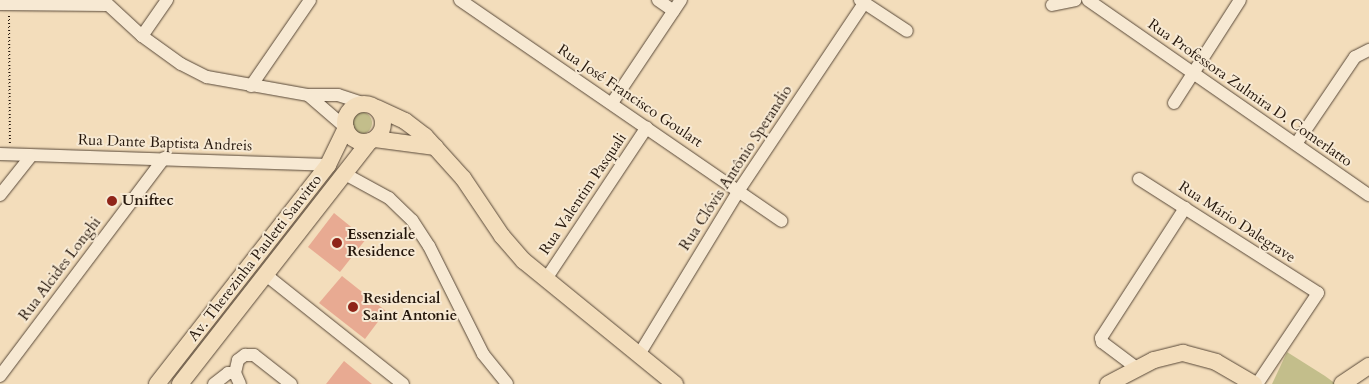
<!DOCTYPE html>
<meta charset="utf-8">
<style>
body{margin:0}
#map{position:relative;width:1369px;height:384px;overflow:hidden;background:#f3ddbb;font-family:Cardo,serif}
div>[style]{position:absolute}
.green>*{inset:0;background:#c3be8b}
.round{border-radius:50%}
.building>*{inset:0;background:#e8aa92}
.path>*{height:2px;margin-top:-1px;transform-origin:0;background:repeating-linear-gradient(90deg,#25170c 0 1px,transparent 0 3.5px)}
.roads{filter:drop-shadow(0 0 1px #584838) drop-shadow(0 0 1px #584838)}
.minor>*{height:12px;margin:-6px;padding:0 6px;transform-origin:6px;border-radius:6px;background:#f7e9d3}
.major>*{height:16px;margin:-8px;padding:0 8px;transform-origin:8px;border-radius:8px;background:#f3ddbb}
.major>.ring{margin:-8px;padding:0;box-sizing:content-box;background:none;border:16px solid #f3ddbb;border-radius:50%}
.dots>*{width:14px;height:14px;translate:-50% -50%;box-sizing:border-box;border:2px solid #f7e9d3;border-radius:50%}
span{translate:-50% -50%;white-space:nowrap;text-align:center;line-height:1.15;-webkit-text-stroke:4px #f7e9d3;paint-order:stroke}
.street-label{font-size:15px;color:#25170c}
.poi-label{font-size:15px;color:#25170c;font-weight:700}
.left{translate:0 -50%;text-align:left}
</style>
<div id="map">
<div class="green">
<div class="round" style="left:350px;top:112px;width:22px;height:22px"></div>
<div style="clip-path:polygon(1287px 352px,1325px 376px,1336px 384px,1272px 384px)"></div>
</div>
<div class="building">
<div style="clip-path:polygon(334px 213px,366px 239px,340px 272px,308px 247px)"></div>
<div style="clip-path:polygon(342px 276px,386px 311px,365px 339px,319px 303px)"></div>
<div style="clip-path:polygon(344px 361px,372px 384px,326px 384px)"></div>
</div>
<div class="path">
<div style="left:9px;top:16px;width:128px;rotate:89.6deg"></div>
</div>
<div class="roads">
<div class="minor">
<div style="left:103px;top:0;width:53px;rotate:42.7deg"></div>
<div style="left:142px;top:36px;width:48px;rotate:35.7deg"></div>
<div style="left:181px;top:64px;width:29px;rotate:27deg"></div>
<div style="left:207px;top:77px;width:103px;rotate:10.1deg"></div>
<div style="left:308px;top:95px;width:30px"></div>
<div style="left:338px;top:95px;width:28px;rotate:18deg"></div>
<div style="left:460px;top:0;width:390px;rotate:34.5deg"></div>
<div style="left:658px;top:0;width:19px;rotate:35deg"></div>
<div style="left:860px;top:0;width:56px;rotate:33.4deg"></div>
<div style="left:1088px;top:0;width:342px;rotate:34.8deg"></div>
<div style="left:0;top:4px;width:107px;rotate:0.5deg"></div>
<div style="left:1052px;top:5px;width:24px;rotate:-12deg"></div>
<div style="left:142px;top:36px;width:44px;rotate:-55.2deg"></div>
<div style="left:251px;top:86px;width:104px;rotate:-55.5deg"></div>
<div style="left:308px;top:95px;width:49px;rotate:40.9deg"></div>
<div style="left:612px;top:103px;width:124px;rotate:-56.2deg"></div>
<div style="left:1174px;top:103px;width:122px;rotate:-57.3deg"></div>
<div style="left:1296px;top:144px;width:105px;rotate:-55.9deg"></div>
<div style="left:1355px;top:57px;width:16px;rotate:-27deg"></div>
<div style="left:0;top:154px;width:328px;rotate:1.9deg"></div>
<div style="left:345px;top:174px;width:50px;rotate:28.6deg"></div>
<div style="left:389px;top:198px;width:32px;rotate:44deg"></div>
<div style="left:412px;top:220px;width:31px;rotate:57deg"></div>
<div style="left:429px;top:246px;width:121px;rotate:63.4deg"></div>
<div style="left:483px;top:354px;width:38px;rotate:51deg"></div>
<div style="left:1139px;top:179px;width:212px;rotate:32.5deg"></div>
<div style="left:1318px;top:293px;width:110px;rotate:123.8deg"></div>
<div style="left:0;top:195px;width:50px;rotate:-51.5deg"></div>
<div style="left:266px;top:275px;width:175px;rotate:38.5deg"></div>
<div style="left:546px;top:279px;width:182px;rotate:-56.4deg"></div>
<div style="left:640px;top:353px;width:191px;rotate:-58.7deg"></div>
<div style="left:739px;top:190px;width:225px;rotate:-56.2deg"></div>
<div style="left:1138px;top:369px;width:45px;rotate:-143.1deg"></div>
<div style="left:1102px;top:342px;width:4px;rotate:-104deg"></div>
<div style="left:1101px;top:338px;width:155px;rotate:-57.1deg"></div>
<div style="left:235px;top:373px;width:13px;rotate:-77deg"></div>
<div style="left:238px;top:360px;width:9px;rotate:-36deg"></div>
<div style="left:245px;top:355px;width:9px"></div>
<div style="left:254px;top:355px;width:47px;rotate:38.1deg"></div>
<div style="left:0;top:376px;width:273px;rotate:-53deg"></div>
<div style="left:214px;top:384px;width:18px;rotate:-38deg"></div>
<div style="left:228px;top:373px;width:7px"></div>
<div style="left:235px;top:373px;width:12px;rotate:66deg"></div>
</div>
<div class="major">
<div class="ring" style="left:345px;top:104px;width:22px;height:22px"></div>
<div style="left:377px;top:108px;width:31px;rotate:25deg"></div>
<div style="left:405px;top:121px;width:25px;rotate:37deg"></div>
<div style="left:425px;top:136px;width:57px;rotate:47.9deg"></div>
<div style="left:463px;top:178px;width:70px;rotate:56.1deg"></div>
<div style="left:502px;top:236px;width:33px;rotate:49deg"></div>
<div style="left:524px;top:261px;width:195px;rotate:39.2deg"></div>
<div style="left:375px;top:139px;width:61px;rotate:7.6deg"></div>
<div style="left:157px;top:384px;width:278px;rotate:-52deg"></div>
<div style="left:328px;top:165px;width:41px;rotate:-64.1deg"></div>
<div style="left:180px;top:384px;width:308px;rotate:-52deg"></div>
<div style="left:1108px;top:384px;width:52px;rotate:-27.6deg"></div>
<div style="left:1154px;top:360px;width:30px;rotate:-14deg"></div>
<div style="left:1183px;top:353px;width:34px;rotate:15deg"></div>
<div style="left:1216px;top:362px;width:44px;rotate:30.1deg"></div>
<div style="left:1342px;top:384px;width:32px;rotate:-34deg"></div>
</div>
</div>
<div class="dots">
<div style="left:112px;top:201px;background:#8f2418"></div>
<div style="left:337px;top:243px;background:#8f2418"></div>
<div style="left:353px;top:307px;background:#8f2418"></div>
</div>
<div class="street-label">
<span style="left:1250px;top:93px;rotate:35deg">Rua Professora Zulmira D. Comerlatto</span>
<span style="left:630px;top:96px;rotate:34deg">Rua José Francisco Goulart</span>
<span style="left:165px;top:143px;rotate:2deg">Rua Dante Baptista Andreis</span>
<span style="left:736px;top:168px;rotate:-57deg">Rua Clóvis Antônio Sperandio</span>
<span style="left:583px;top:194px;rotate:-56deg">Rua Valentim Pasquali</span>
<span style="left:1237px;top:222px;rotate:33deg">Rua Mário Dalegrave</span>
<span style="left:255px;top:258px;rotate:-52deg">Av. Therezinha Pauletti Sanvitto</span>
<span style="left:60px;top:269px;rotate:-53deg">Rua Alcides Longhi</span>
</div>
<div class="poi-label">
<span class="left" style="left:122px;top:201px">Uniftec</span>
<span class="left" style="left:347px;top:243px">Essenziale<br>Residence</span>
<span class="left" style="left:363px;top:307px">Residencial<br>Saint Antonie</span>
</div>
</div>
